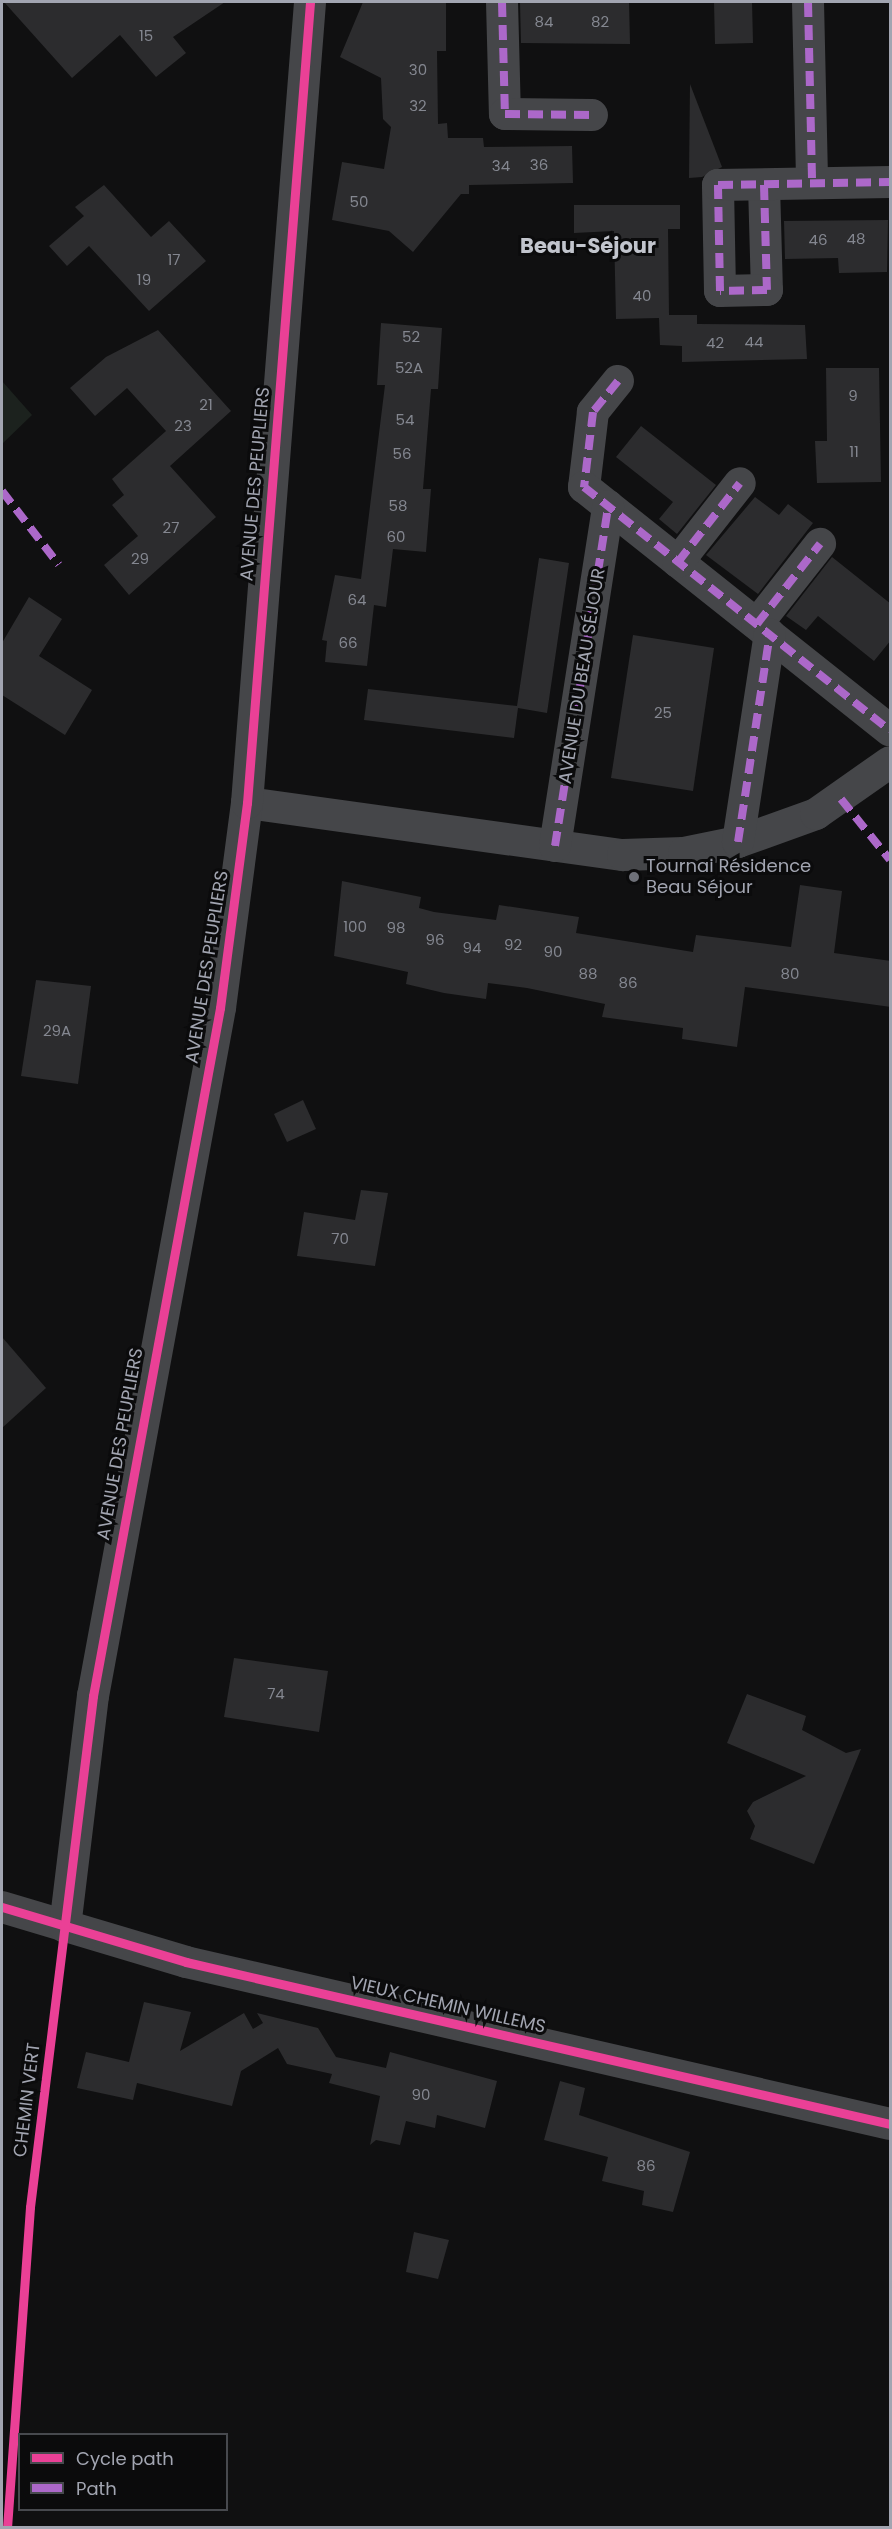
<!DOCTYPE html>
<meta charset="utf-8">
<style>
body{margin:0}
#map{position:relative;width:892px;height:2529px;overflow:hidden;background:#101011;font-family:Poppins,sans-serif}
div>[style]{position:absolute}
.green>*{inset:0;background:#1c221e}
.building>*{inset:0;background:#2c2c2e}
.street>*{height:32px;margin:-16px;padding:0 16px;transform-origin:16px;border-radius:16px;background:#454649}
.quiet>*{height:8px;margin-top:-4px;transform-origin:0;background:repeating-linear-gradient(90deg,#ac68c9 0 15px,transparent 0 23px)}
.cycleway>*{height:9px;margin:-4.5px;padding:0 4.5px;transform-origin:4.5px;border-radius:4.5px;background:#ea4096}
.dots>*{width:16px;height:16px;translate:-50% -50%;box-sizing:border-box;border:3px solid #0b0b0c;border-radius:50%}
span{translate:-50% -50%;white-space:nowrap;text-align:center;line-height:1.15;-webkit-text-stroke:6px #0b0b0c;paint-order:stroke}
.number-label{font-size:15px;color:#848790}
.number-label span{-webkit-text-stroke-width:0}
.street-label{font-size:18px;color:#a2a5b1}
.poi-label{font-size:18px;color:#a2a5b1}
.left{translate:0 -50%;text-align:left}
.quarter-label{font-size:21px;color:#c2c5cd;font-weight:700}
.frame{position:absolute;inset:0;border:3px solid #a2a5b1;pointer-events:none}
.legend{position:absolute;left:18px;top:2433px;width:210px;height:78px;box-sizing:border-box;background:#0b0b0c;border:2px solid #47494e;margin:0;padding:8px 10px;list-style:none;font-size:18px;color:#a2a5b1}
.legend li{display:flex;align-items:center;gap:12px;height:30px}
.legend b{width:30px;border:2px solid #47494e}
</style>
<div id="map">
<div class="green">
<div style="clip-path:polygon(2px 381px,32px 415px,2px 444px)"></div>
</div>
<div class="building">
<div style="clip-path:polygon(4px 2px,225px 2px,173px 37px,186px 53px,156px 77px,120px 35px,72px 78px)"></div>
<div style="clip-path:polygon(363px 2px,446px 2px,446px 51px,437px 51px,438px 124px,447px 123px,448px 138px,483px 138px,484px 147px,572px 146px,573px 183px,469px 185px,469px 194px,461px 194px,413px 252px,389px 231px,332px 220px,342px 162px,384px 169px,391px 127px,383px 119px,381px 78px,340px 57px)"></div>
<div style="clip-path:polygon(520px 2px,629px 2px,630px 44px,521px 43px)"></div>
<div style="clip-path:polygon(714px 2px,752px 2px,753px 43px,715px 44px)"></div>
<div style="clip-path:polygon(690px 84px,722px 167px,702px 177px,689px 178px)"></div>
<div style="clip-path:polygon(104px 185px,151px 237px,169px 221px,206px 261px,149px 311px,89px 246px,67px 266px,49px 246px,84px 216px,75px 207px)"></div>
<div style="clip-path:polygon(574px 205px,680px 205px,680px 229px,668px 229px,669px 315px,697px 315px,697px 324px,805px 325px,807px 359px,682px 362px,682px 346px,660px 345px,659px 318px,616px 319px,614px 231px,574px 233px)"></div>
<div style="clip-path:polygon(888px 220px,887px 272px,839px 273px,838px 258px,785px 259px,784px 221px)"></div>
<div style="clip-path:polygon(381px 323px,442px 328px,438px 389px,431px 389px,423px 489px,431px 489px,426px 552px,393px 549px,386px 607px,374px 605px,367px 666px,325px 662px,327px 641px,322px 640px,335px 575px,361px 579px,385px 385px,377px 385px)"></div>
<div style="clip-path:polygon(158px 330px,231px 411px,170px 466px,216px 517px,129px 595px,104px 565px,138px 536px,112px 505px,124px 495px,112px 479px,166px 431px,127px 388px,95px 416px,70px 388px,106px 357px)"></div>
<div style="clip-path:polygon(826px 368px,879px 368px,881px 482px,817px 483px,815px 441px,827px 441px)"></div>
<div style="clip-path:polygon(641px 426px,716px 485px,677px 534px,659px 519px,673px 502px,616px 457px)"></div>
<div style="clip-path:polygon(755px 497px,779px 515px,788px 504px,813px 523px,758px 594px,706px 555px)"></div>
<div style="clip-path:polygon(832px 557px,891px 604px,891px 640px,874px 661px,818px 616px,806px 630px,786px 616px)"></div>
<div style="clip-path:polygon(539px 558px,569px 563px,547px 713px,518px 708px,514px 738px,364px 720px,368px 689px,517px 706px)"></div>
<div style="clip-path:polygon(29px 597px,62px 619px,39px 656px,92px 690px,65px 735px,2px 695px,2px 643px)"></div>
<div style="clip-path:polygon(633px 635px,714px 648px,693px 791px,611px 778px)"></div>
<div style="clip-path:polygon(342px 881px,421px 897px,419px 908px,434px 912px,496px 920px,499px 905px,579px 917px,576px 933px,693px 952px,696px 935px,791px 947px,800px 885px,842px 891px,834px 953px,891px 961px,891px 1007px,745px 987px,737px 1047px,682px 1039px,683px 1028px,602px 1017px,605px 1004px,527px 988px,488px 983px,486px 999px,444px 993px,406px 984px,408px 972px,334px 956px)"></div>
<div style="clip-path:polygon(36px 980px,91px 986px,78px 1084px,21px 1076px)"></div>
<div style="clip-path:polygon(303px 1100px,316px 1129px,287px 1142px,274px 1114px)"></div>
<div style="clip-path:polygon(361px 1190px,388px 1193px,375px 1266px,297px 1256px,304px 1212px,355px 1220px)"></div>
<div style="clip-path:polygon(2px 1337px,46px 1388px,2px 1428px)"></div>
<div style="clip-path:polygon(234px 1658px,328px 1671px,319px 1732px,224px 1717px)"></div>
<div style="clip-path:polygon(747px 1694px,806px 1716px,802px 1730px,846px 1753px,861px 1749px,814px 1864px,750px 1839px,755px 1826px,747px 1811px,753px 1802px,806px 1776px,727px 1743px)"></div>
<div style="clip-path:polygon(144px 2002px,191px 2012px,180px 2051px,244px 2013px,253px 2029px,263px 2023px,257px 2013px,318px 2028px,336px 2057px,386px 2068px,390px 2052px,497px 2081px,485px 2128px,437px 2115px,435px 2128px,406px 2121px,400px 2145px,376px 2140px,370px 2145px,380px 2096px,329px 2083px,332px 2074px,287px 2064px,278px 2048px,241px 2071px,232px 2106px,137px 2083px,133px 2100px,77px 2088px,86px 2052px,129px 2062px)"></div>
<div style="clip-path:polygon(560px 2081px,585px 2088px,579px 2115px,690px 2152px,673px 2212px,642px 2205px,644px 2191px,602px 2181px,608px 2157px,544px 2140px)"></div>
<div style="clip-path:polygon(414px 2232px,449px 2240px,438px 2279px,406px 2272px)"></div>
</div>
<div class="street">
<div style="left:502px;top:2px;width:112px;rotate:88.5deg"></div>
<div style="left:505px;top:114px;width:87px;rotate:0.7deg"></div>
<div style="left:808px;top:2px;width:181px;rotate:88.7deg"></div>
<div style="left:764px;top:185px;width:105px;rotate:88.4deg"></div>
<div style="left:767px;top:290px;width:47px;rotate:178.8deg"></div>
<div style="left:720px;top:291px;width:106px;rotate:-91.1deg"></div>
<div style="left:718px;top:185px;width:172px;rotate:-1deg"></div>
<div style="left:618px;top:381px;width:40px;rotate:129deg"></div>
<div style="left:593px;top:412px;width:76px;rotate:96.8deg"></div>
<div style="left:584px;top:487px;width:391px;rotate:38.5deg"></div>
<div style="left:678px;top:562px;width:100px;rotate:-51.9deg"></div>
<div style="left:757px;top:624px;width:102px;rotate:-51.8deg"></div>
<div style="left:247px;top:803px;width:380px;rotate:7.9deg"></div>
<div style="left:623px;top:855px;width:61px;rotate:-1.9deg"></div>
<div style="left:684px;top:853px;width:55px;rotate:-11.5deg"></div>
<div style="left:738px;top:842px;width:83px;rotate:-19.7deg"></div>
<div style="left:816px;top:814px;width:90px;rotate:-35.1deg"></div>
<div style="left:738px;top:842px;width:210px;rotate:-81.3deg"></div>
<div style="left:555px;top:846px;width:344px;rotate:-81.1deg"></div>
<div style="left:2px;top:1907px;width:192px;rotate:16.6deg"></div>
<div style="left:186px;top:1962px;width:722px;rotate:12.96deg"></div>
<div style="left:65px;top:1927px;width:233px;rotate:-83.1deg"></div>
<div style="left:93px;top:1696px;width:700px;rotate:-79.54deg"></div>
<div style="left:220px;top:1008px;width:207px;rotate:-82.5deg"></div>
<div style="left:247px;top:803px;width:803px;rotate:-85.5deg"></div>
</div>
<div class="quiet">
<div style="left:502px;top:2px;width:112px;rotate:88.5deg"></div>
<div style="left:505px;top:114px;width:87px;rotate:0.7deg"></div>
<div style="left:808px;top:2px;width:181px;rotate:88.7deg"></div>
<div style="left:764px;top:185px;width:105px;rotate:88.4deg"></div>
<div style="left:767px;top:290px;width:47px;rotate:178.8deg"></div>
<div style="left:720px;top:291px;width:106px;rotate:-91.1deg"></div>
<div style="left:718px;top:185px;width:172px;rotate:-1deg"></div>
<div style="left:618px;top:381px;width:40px;rotate:129deg"></div>
<div style="left:593px;top:412px;width:76px;rotate:96.8deg"></div>
<div style="left:584px;top:487px;width:391px;rotate:38.5deg"></div>
<div style="left:2px;top:491px;width:93px;rotate:52.4deg"></div>
<div style="left:678px;top:562px;width:100px;rotate:-51.9deg"></div>
<div style="left:757px;top:624px;width:102px;rotate:-51.8deg"></div>
<div style="left:841px;top:799px;width:78px;rotate:51.2deg"></div>
<div style="left:738px;top:842px;width:210px;rotate:-81.3deg"></div>
<div style="left:555px;top:846px;width:344px;rotate:-81.1deg"></div>
</div>
<div class="cycleway">
<div style="left:2px;top:1907px;width:192px;rotate:16.6deg"></div>
<div style="left:186px;top:1962px;width:722px;rotate:12.96deg"></div>
<div style="left:7px;top:2528px;width:322px;rotate:-85.9deg"></div>
<div style="left:30px;top:2207px;width:515px;rotate:-82.97deg"></div>
<div style="left:93px;top:1696px;width:700px;rotate:-79.54deg"></div>
<div style="left:220px;top:1008px;width:207px;rotate:-82.5deg"></div>
<div style="left:247px;top:803px;width:803px;rotate:-85.5deg"></div>
</div>
<div class="dots">
<div style="left:634px;top:877px;background:#6f7179"></div>
</div>
<div class="number-label">
<span style="left:544px;top:22px">84</span>
<span style="left:600px;top:22px">82</span>
<span style="left:146px;top:36px">15</span>
<span style="left:418px;top:70px">30</span>
<span style="left:418px;top:106px">32</span>
<span style="left:539px;top:165px">36</span>
<span style="left:501px;top:166px">34</span>
<span style="left:359px;top:202px">50</span>
<span style="left:856px;top:239px">48</span>
<span style="left:818px;top:240px">46</span>
<span style="left:174px;top:260px">17</span>
<span style="left:144px;top:280px">19</span>
<span style="left:642px;top:296px">40</span>
<span style="left:411px;top:337px">52</span>
<span style="left:754px;top:342px">44</span>
<span style="left:715px;top:343px">42</span>
<span style="left:409px;top:368px">52A</span>
<span style="left:853px;top:396px">9</span>
<span style="left:206px;top:405px">21</span>
<span style="left:405px;top:420px">54</span>
<span style="left:183px;top:426px">23</span>
<span style="left:854px;top:452px">11</span>
<span style="left:402px;top:454px">56</span>
<span style="left:398px;top:506px">58</span>
<span style="left:171px;top:528px">27</span>
<span style="left:396px;top:537px">60</span>
<span style="left:140px;top:559px">29</span>
<span style="left:357px;top:600px">64</span>
<span style="left:348px;top:643px">66</span>
<span style="left:663px;top:713px">25</span>
<span style="left:355px;top:927px">100</span>
<span style="left:396px;top:928px">98</span>
<span style="left:435px;top:940px">96</span>
<span style="left:513px;top:945px">92</span>
<span style="left:472px;top:948px">94</span>
<span style="left:553px;top:952px">90</span>
<span style="left:588px;top:974px">88</span>
<span style="left:790px;top:974px">80</span>
<span style="left:628px;top:983px">86</span>
<span style="left:57px;top:1031px">29A</span>
<span style="left:340px;top:1239px">70</span>
<span style="left:276px;top:1694px">74</span>
<span style="left:421px;top:2095px">90</span>
<span style="left:646px;top:2166px">86</span>
</div>
<div class="street-label">
<span style="left:255px;top:484px;rotate:-85deg">AVENUE DES PEUPLIERS</span>
<span style="left:582px;top:676px;rotate:-81deg">AVENUE DU BEAU SÉJOUR</span>
<span style="left:207px;top:967px;rotate:-81deg">AVENUE DES PEUPLIERS</span>
<span style="left:120px;top:1444px;rotate:-80deg">AVENUE DES PEUPLIERS</span>
<span style="left:448px;top:2005px;rotate:13deg">VIEUX CHEMIN WILLEMS</span>
<span style="left:27px;top:2100px;rotate:-83deg">CHEMIN VERT</span>
</div>
<div class="poi-label">
<span class="left" style="left:646px;top:877px">Tournai Résidence<br>Beau Séjour</span>
</div>
<div class="quarter-label">
<span style="left:588px;top:246px">Beau-Séjour</span>
</div>
<div class="frame"></div>
<ul class="legend">
<li><b style="height:8px;background:#ea4096"></b>Cycle path</li>
<li><b style="height:8px;background:#ac68c9"></b>Path</li>
</ul>
</div>
